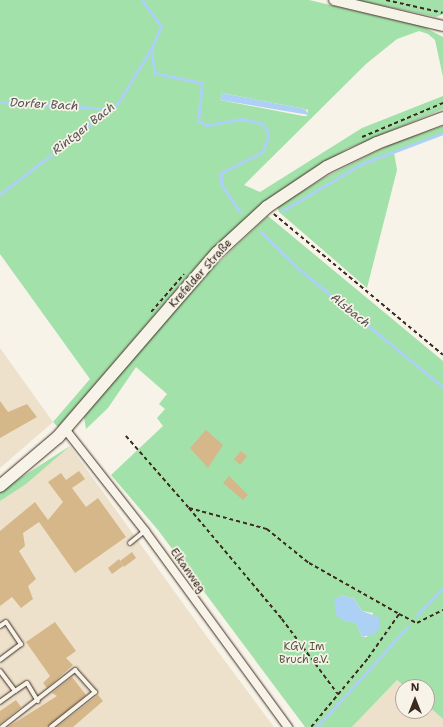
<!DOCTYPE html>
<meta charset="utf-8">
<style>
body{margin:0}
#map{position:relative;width:443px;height:727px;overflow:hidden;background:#f7f3e8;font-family:"Shantell Sans",sans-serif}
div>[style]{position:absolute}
.built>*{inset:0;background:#ede1cc}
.green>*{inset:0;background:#a2e1a9}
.water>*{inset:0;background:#add1f5}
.stream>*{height:3px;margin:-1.5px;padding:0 1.5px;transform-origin:1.5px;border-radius:1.5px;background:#add1f5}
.building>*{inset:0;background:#d5b789}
.path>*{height:1.5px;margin-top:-0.75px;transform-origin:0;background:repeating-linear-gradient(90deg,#3b2a1e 0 4px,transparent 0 7px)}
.roads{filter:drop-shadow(0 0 1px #3b2a1e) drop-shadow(0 0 1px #3b2a1e)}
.service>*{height:4px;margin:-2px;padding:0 2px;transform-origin:2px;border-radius:2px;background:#f7f3e8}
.minor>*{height:8px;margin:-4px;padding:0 4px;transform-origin:4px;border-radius:4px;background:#f7f3e8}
.tertiary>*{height:10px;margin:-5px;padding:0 5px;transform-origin:5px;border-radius:5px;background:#f7f3e8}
.secondary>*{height:12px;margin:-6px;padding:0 6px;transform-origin:6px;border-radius:6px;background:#f7f3e8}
span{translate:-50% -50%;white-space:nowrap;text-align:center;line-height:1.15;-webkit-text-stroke:3.5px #f7f3e8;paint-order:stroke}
.street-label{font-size:11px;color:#3b2a1e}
.park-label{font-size:11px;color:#555841}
.water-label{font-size:12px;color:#585454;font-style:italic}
.north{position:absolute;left:395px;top:679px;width:40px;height:40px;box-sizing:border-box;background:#f7f3e8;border:1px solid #aca397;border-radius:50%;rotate:0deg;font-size:11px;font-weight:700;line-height:16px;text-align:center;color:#3b2a1e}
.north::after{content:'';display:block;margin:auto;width:14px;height:18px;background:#3b2a1e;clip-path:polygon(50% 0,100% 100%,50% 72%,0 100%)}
</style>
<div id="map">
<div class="built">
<div style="clip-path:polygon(0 348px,53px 422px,0 468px)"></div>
<div style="clip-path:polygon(70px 446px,210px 641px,274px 727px,0 727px,0 501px)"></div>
<div style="clip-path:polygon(397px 680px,405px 687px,403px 711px,427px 711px,427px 705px,443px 719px,443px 727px,352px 727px)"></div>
</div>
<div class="green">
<div style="clip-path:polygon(evenodd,0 0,309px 0,424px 27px,443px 37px,443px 77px,435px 40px,428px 34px,419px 31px,397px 39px,366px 64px,244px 185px,260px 192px,362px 128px,443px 96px,443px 109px,347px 149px,305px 174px,243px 221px,196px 267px,58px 427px,53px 422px,90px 379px,0 254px,0 0,222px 93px,305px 109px,308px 110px,307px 116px,303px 116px,220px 100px,222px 93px)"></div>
<div style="clip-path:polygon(357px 0,443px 0,443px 14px,436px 17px)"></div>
<div style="clip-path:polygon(443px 126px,443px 134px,394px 152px,397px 170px,367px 288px,279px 212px,277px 207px,327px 176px,391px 144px)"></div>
<div style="clip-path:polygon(evenodd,268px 216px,443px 361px,443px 719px,427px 705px,427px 687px,405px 687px,397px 680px,352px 727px,305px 727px,158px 530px,111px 475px,163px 426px,157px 418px,165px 409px,159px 404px,167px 394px,136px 367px,108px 408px,86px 429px,84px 417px,189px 290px,268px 216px,341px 595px,354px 599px,362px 611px,373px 613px,367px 637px,362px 637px,356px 622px,344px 621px,341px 595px)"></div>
<div style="clip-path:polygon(70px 446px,26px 484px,0 501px,0 491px)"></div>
</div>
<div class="water">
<div style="clip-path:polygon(222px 93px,305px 109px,309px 115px,220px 100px)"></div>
<div style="clip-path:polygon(341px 595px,354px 599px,362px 611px,379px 617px,380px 628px,374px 634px,362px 637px,356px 623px,344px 621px,336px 615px,334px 600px)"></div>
</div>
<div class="stream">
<div style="left:142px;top:0;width:32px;rotate:54deg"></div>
<div style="left:161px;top:26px;width:25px;rotate:113deg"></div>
<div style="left:151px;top:49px;width:24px;rotate:81deg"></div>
<div style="left:155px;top:73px;width:48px;rotate:12deg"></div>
<div style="left:202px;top:83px;width:38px;rotate:96deg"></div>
<div style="left:198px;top:121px;width:10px;rotate:24deg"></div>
<div style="left:207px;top:125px;width:35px;rotate:-10deg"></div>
<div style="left:241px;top:119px;width:20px;rotate:11deg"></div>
<div style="left:261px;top:123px;width:9px;rotate:49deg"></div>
<div style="left:267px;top:130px;width:8px;rotate:83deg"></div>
<div style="left:268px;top:138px;width:15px;rotate:113deg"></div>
<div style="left:262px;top:152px;width:46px;rotate:152.9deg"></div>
<div style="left:221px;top:173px;width:11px;rotate:90deg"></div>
<div style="left:221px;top:184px;width:34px;rotate:56deg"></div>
<div style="left:0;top:102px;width:112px;rotate:3.6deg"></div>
<div style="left:0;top:194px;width:149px;rotate:-37.6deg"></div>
<div style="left:118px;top:103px;width:63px;rotate:-58.6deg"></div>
<div style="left:282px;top:211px;width:92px;rotate:-30.7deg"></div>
<div style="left:361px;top:164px;width:88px;rotate:-20.7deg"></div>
<div style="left:261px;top:232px;width:54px;rotate:44.3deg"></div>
<div style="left:300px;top:270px;width:185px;rotate:39.3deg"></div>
<div style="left:417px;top:615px;width:37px;rotate:-46deg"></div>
<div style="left:317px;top:727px;width:135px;rotate:-48deg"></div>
</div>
<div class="building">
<div style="clip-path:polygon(0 401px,8px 412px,27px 404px,37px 417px,0 438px)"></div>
<div style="clip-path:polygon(206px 430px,223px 445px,208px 468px,190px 448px)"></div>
<div style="clip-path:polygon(241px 451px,247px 456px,240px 465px,234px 459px)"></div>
<div style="clip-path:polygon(79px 471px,85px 479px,72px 488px,86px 507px,98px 498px,126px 537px,75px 573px,39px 522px,23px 533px,25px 546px,19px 551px,36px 579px,28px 586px,33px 599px,21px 608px,12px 597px,0 606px,0 531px,35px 502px,48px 520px,63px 502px,48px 482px,61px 473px,66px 480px)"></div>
<div style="clip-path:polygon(229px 476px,248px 495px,243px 500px,223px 483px)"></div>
<div style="clip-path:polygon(132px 552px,136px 558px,124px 567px,120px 561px)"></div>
<div style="clip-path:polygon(119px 559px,123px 566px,112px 574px,108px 568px)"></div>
<div style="clip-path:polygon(55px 622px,76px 651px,66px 658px,73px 665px,47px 688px,43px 683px,50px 676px,26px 642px)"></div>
<div style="clip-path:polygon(72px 677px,86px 695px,48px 727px,8px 727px,57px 696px,52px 693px)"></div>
<div style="clip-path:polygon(98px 695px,103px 701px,73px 727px,57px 727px)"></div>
<div style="clip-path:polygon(16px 700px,21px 707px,0 724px,0 711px)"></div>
</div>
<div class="path">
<div style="left:386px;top:0;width:58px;rotate:12.8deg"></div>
<div style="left:362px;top:137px;width:88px;rotate:-22.8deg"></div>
<div style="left:274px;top:214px;width:220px;rotate:39.8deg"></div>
<div style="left:151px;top:312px;width:50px;rotate:-49deg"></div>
<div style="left:126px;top:436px;width:96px;rotate:48.8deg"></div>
<div style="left:189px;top:508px;width:81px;rotate:15.1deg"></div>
<div style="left:267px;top:529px;width:54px;rotate:39deg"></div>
<div style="left:309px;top:563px;width:103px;rotate:29.5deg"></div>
<div style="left:189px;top:508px;width:145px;rotate:50deg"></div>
<div style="left:282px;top:619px;width:94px;rotate:53.3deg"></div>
<div style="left:311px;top:727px;width:89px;rotate:-50.4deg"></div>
<div style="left:368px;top:658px;width:54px;rotate:-54.8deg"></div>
<div style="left:399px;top:614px;width:20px;rotate:27deg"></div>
<div style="left:417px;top:623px;width:29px;rotate:-27deg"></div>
</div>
<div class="roads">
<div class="service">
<div style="left:130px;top:543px;width:19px;rotate:-39deg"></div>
<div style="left:0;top:626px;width:7px;rotate:-34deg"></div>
<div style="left:6px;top:622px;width:27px;rotate:56deg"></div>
<div style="left:21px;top:644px;width:26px;rotate:143deg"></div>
<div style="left:0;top:671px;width:25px;rotate:53deg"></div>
<div style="left:15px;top:691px;width:19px;rotate:144deg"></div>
<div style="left:15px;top:691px;width:14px;rotate:-34deg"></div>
<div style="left:27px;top:683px;width:21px;rotate:59deg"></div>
<div style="left:2px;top:727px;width:93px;rotate:-38deg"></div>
<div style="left:75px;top:670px;width:30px;rotate:48deg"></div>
<div style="left:95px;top:692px;width:56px;rotate:141.5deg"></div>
</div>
<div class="minor">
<div style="left:65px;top:429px;width:130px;rotate:51.9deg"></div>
<div style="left:145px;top:531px;width:243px;rotate:53.9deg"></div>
</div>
<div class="tertiary">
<div style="left:334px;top:0;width:112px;rotate:13.4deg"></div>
</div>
<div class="secondary">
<div style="left:0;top:486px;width:76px;rotate:-40.2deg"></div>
<div style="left:58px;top:437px;width:243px;rotate:-49.2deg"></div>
<div style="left:217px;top:253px;width:68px;rotate:-42.6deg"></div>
<div style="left:267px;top:207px;width:72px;rotate:-33.7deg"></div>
<div style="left:327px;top:167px;width:55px;rotate:-25.6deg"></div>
<div style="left:377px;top:143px;width:71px;rotate:-20.7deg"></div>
</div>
</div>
<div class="street-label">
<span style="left:201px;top:274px;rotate:-48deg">Krefelder Straße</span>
<span style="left:187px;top:571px;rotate:55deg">Elkanweg</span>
</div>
<div class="park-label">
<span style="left:304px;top:654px">KGV Im<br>Bruch e.V.</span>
</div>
<div class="water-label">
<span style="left:44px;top:105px;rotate:3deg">Dorfer Bach</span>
<span style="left:84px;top:129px;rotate:-38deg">Rintger Bach</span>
<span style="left:350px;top:311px;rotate:39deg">Alsbach</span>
</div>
<div class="north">N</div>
</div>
